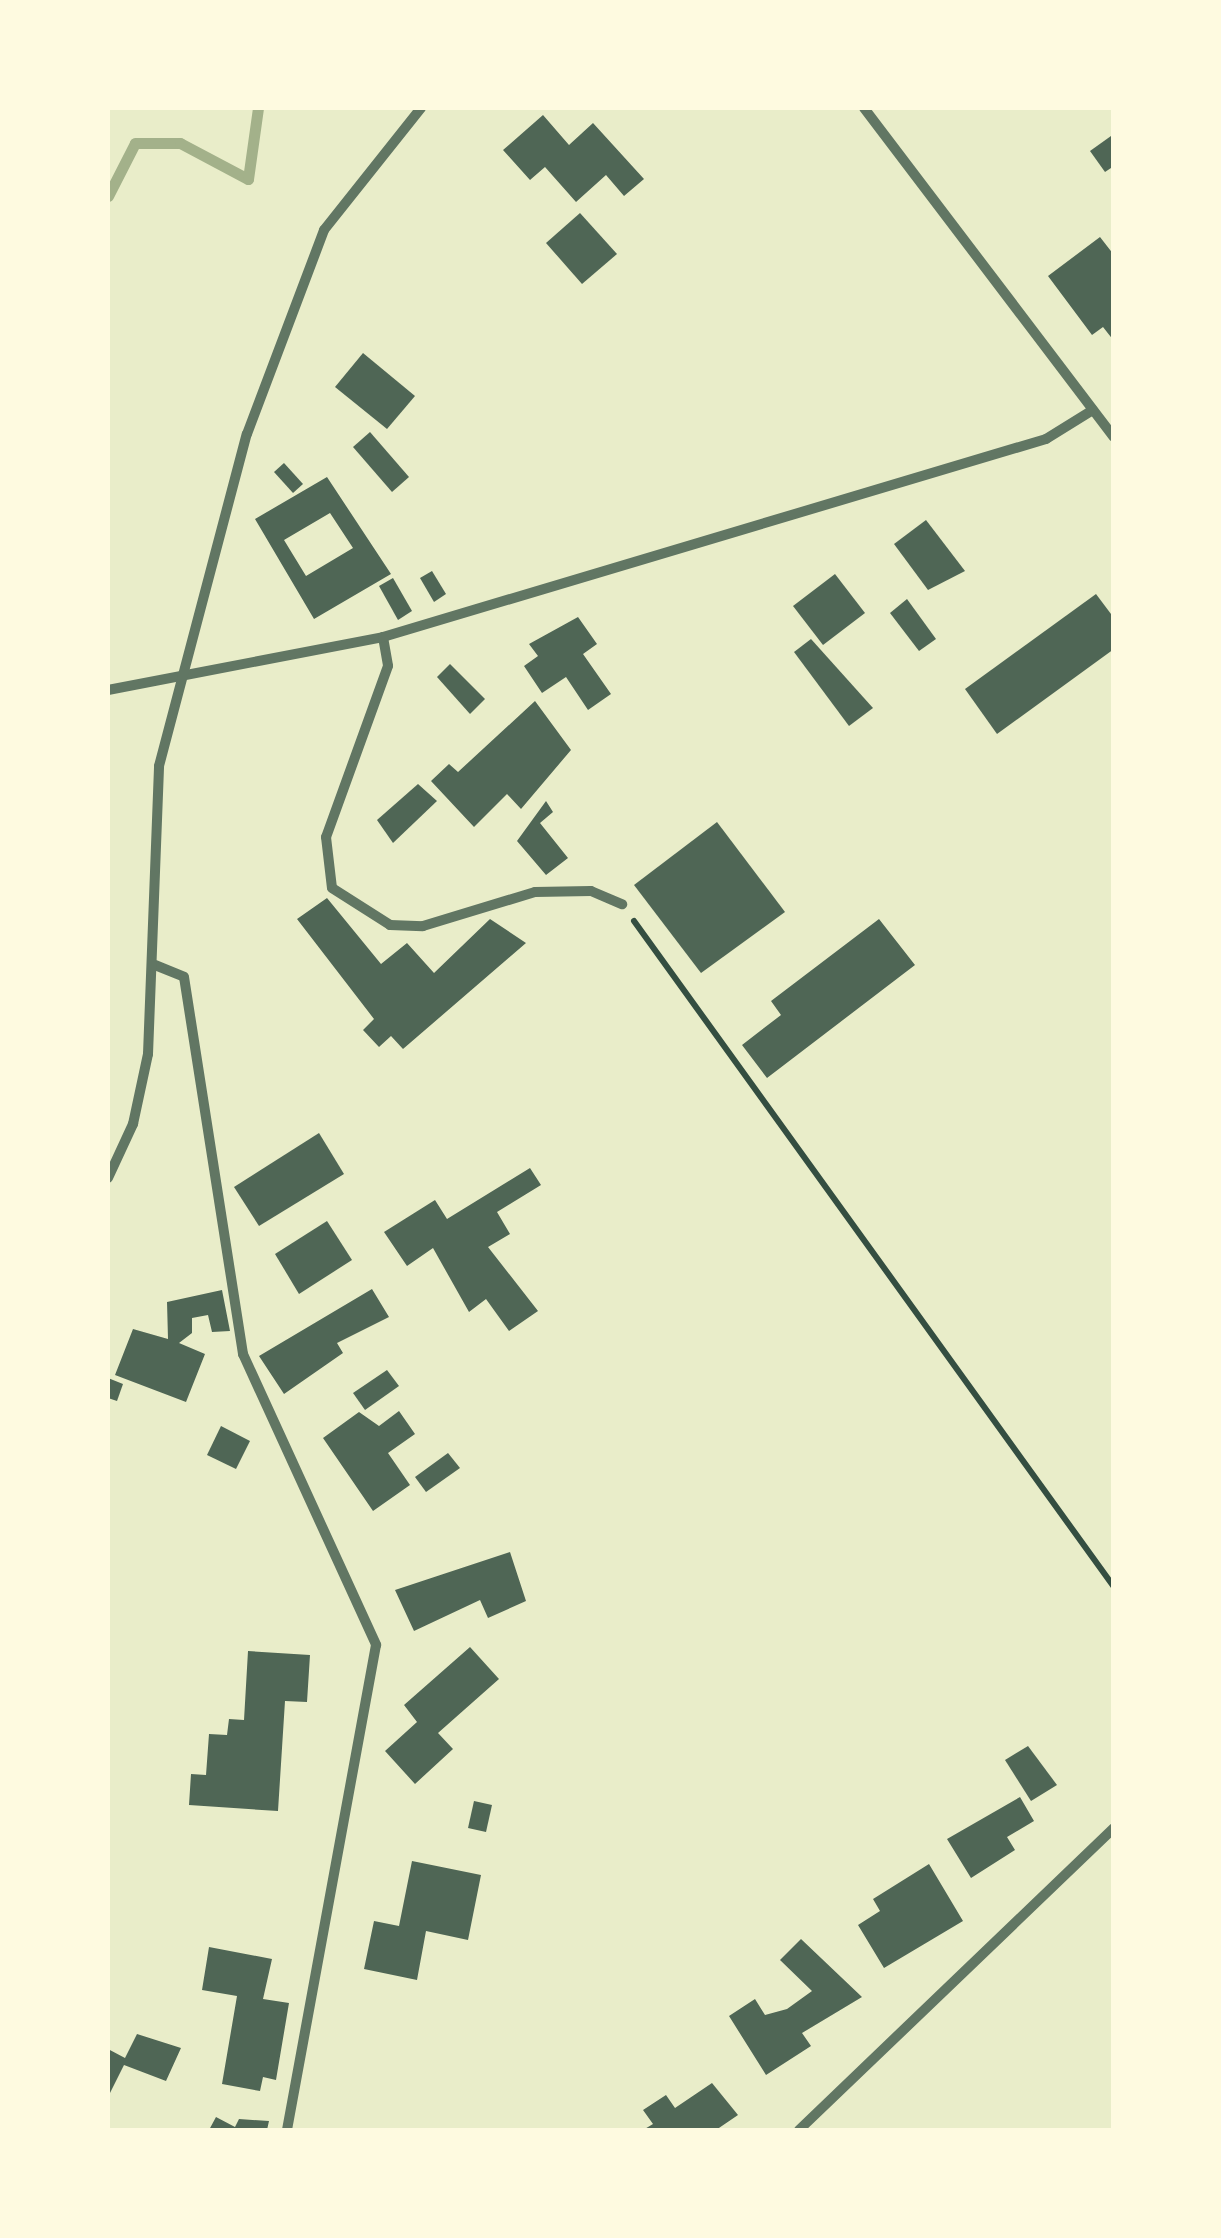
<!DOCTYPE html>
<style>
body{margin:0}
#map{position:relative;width:1221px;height:2238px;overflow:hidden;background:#e9edc9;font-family:Signika,sans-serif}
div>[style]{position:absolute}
.stream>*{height:11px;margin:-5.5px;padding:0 5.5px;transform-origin:5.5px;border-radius:5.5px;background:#a3b18a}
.building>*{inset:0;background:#4f6655}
.path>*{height:6px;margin:-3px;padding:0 3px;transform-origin:3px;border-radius:3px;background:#344e41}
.minor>*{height:10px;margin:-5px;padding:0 5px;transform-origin:5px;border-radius:5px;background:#617663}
span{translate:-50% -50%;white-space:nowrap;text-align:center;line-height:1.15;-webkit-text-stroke:9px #fefae0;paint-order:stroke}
.frame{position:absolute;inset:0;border:110px solid #fefae0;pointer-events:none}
</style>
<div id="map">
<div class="stream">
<div style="left:108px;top:196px;width:59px;rotate:-63deg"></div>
<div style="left:135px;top:143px;width:45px"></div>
<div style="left:180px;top:143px;width:77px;rotate:27.9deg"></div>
<div style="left:248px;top:179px;width:72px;rotate:-82deg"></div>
</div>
<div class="building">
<div style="clip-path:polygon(543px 115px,569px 145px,593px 123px,644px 179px,624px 196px,606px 175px,576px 202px,545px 167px,530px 180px,503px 150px)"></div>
<div style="clip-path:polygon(1111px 136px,1114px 166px,1105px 172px,1090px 151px)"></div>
<div style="clip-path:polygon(580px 213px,617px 254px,582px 284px,546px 243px)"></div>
<div style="clip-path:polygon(1100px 237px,1114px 255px,1114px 341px,1103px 327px,1092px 335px,1048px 276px)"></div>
<div style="clip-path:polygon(363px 353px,415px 396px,387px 429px,335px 387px)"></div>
<div style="clip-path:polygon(370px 432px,409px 477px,392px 492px,353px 447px)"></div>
<div style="clip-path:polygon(284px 463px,303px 484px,293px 493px,274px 472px)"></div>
<div style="clip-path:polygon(evenodd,327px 477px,391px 574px,314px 619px,255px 519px,327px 477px,330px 513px,353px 548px,306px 576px,284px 540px,330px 513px)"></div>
<div style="clip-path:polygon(926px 520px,965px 571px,928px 590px,894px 544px)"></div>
<div style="clip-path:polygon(432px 571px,446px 594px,434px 602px,420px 578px)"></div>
<div style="clip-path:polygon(835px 574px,865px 613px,823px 645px,793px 606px)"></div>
<div style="clip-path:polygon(393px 578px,412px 611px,398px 620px,379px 586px)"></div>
<div style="clip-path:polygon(1096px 594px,1114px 618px,1114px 649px,997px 734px,965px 689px)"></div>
<div style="clip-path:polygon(907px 599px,936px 639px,919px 651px,890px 613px)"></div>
<div style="clip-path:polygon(578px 617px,597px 644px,583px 654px,611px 694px,588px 710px,566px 677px,542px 693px,524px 666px,538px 656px,529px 644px)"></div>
<div style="clip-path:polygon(811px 639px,873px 708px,849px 726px,794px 652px)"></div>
<div style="clip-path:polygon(450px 664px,485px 699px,470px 714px,437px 677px)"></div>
<div style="clip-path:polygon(535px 701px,571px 750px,521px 809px,507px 794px,474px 827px,431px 781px,449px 764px,458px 772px)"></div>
<div style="clip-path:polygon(418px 784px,437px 801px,393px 843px,377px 820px)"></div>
<div style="clip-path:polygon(546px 801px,553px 812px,540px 823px,568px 858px,546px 875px,517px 841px)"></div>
<div style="clip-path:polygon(717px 822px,785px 912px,701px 973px,634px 885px)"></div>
<div style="clip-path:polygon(327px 898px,381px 964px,407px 943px,434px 973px,490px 919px,526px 943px,403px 1049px,391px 1036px,379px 1047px,363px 1030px,374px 1019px,297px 919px)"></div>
<div style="clip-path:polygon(879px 919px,915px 965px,767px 1078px,742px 1045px,781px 1015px,771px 1001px)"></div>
<div style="clip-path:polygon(319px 1133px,344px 1174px,259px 1226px,234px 1187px)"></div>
<div style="clip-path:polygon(530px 1168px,541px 1185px,497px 1212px,510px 1234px,488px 1247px,538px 1311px,509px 1331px,486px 1299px,469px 1312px,433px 1248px,407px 1266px,384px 1232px,435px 1200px,447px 1219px)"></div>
<div style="clip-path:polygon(327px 1221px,352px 1260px,299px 1294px,275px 1254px)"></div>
<div style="clip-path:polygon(372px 1289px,389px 1317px,337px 1343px,343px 1353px,284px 1394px,259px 1356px)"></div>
<div style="clip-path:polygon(222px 1290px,230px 1331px,212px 1332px,208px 1315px,192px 1318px,192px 1333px,179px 1343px,205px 1354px,186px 1402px,115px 1375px,133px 1329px,168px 1339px,167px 1302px)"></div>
<div style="clip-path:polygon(387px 1370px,399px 1386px,365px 1410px,353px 1393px)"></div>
<div style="clip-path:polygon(108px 1378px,123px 1384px,117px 1401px,108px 1398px)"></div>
<div style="clip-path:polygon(399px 1411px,415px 1434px,388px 1453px,410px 1485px,373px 1511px,323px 1438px,359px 1412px,379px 1426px)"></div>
<div style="clip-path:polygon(221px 1426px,250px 1441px,236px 1469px,207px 1455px)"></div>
<div style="clip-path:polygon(448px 1453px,460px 1468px,426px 1492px,415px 1477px)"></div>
<div style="clip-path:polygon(510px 1552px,526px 1601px,488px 1618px,480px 1600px,414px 1631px,395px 1590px)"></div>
<div style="clip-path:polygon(470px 1647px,499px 1679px,438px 1733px,453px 1749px,415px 1784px,385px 1751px,417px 1722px,404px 1705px)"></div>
<div style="clip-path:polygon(248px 1651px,310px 1655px,307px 1702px,285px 1701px,278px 1811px,189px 1805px,191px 1774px,206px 1775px,209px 1734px,227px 1735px,229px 1719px,244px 1720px)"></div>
<div style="clip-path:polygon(1028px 1746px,1057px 1785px,1031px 1801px,1005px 1760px)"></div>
<div style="clip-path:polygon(1020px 1797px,1034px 1821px,1007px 1837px,1015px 1850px,971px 1878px,947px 1839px)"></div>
<div style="clip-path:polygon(474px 1801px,492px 1805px,486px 1832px,468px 1828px)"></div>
<div style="clip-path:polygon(412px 1861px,481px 1875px,468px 1940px,426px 1931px,417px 1980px,364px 1969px,374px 1921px,399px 1926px)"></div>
<div style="clip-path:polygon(929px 1864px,963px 1921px,884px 1968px,858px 1925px,880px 1911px,873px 1899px)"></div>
<div style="clip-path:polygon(801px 1939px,862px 1997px,802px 2033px,811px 2046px,766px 2075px,729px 2016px,755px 1999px,765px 2015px,787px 2009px,812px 1991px,780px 1960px)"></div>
<div style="clip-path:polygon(209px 1947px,272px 1959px,263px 1999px,289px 2003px,276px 2080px,263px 2077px,260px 2091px,222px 2084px,237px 1996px,202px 1990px)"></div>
<div style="clip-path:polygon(137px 2034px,181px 2048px,166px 2081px,124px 2065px,108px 2097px,108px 2049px,125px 2058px)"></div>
<div style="clip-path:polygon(712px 2083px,738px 2115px,716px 2130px,643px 2130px,653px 2124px,643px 2110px,666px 2095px,675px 2108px)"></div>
<div style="clip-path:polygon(216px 2117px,235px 2127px,239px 2119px,269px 2121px,267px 2130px,209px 2130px)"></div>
</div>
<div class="path">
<div style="left:634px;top:921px;width:821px;rotate:54.22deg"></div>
</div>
<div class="minor">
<div style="left:864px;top:108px;width:413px;rotate:52.8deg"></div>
<div style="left:383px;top:637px;width:29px;rotate:80deg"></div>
<div style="left:388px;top:666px;width:182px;rotate:109.9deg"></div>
<div style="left:326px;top:837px;width:51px;rotate:83.3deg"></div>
<div style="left:332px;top:888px;width:69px;rotate:32.5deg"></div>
<div style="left:390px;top:925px;width:33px;rotate:2deg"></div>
<div style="left:423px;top:926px;width:117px;rotate:-16.9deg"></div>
<div style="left:535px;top:892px;width:56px;rotate:-1deg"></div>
<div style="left:591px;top:891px;width:34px;rotate:23deg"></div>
<div style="left:108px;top:690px;width:280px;rotate:-10.9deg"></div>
<div style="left:383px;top:637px;width:692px;rotate:-16.63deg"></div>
<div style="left:1046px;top:439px;width:55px;rotate:-31.7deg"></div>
<div style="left:155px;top:965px;width:31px;rotate:22deg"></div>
<div style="left:184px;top:977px;width:382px;rotate:81.1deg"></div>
<div style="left:243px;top:1354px;width:320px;rotate:65.4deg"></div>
<div style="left:376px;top:1645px;width:493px;rotate:100.4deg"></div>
<div style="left:108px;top:1178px;width:60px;rotate:-65.2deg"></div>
<div style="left:133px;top:1124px;width:72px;rotate:-77.9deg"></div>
<div style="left:148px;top:1054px;width:288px;rotate:-87.8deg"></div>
<div style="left:159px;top:766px;width:343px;rotate:-75.2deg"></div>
<div style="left:247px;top:434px;width:218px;rotate:-69.3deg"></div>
<div style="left:324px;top:230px;width:156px;rotate:-51.5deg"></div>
<div style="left:799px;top:2130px;width:436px;rotate:-43.8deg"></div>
</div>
<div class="frame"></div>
</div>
